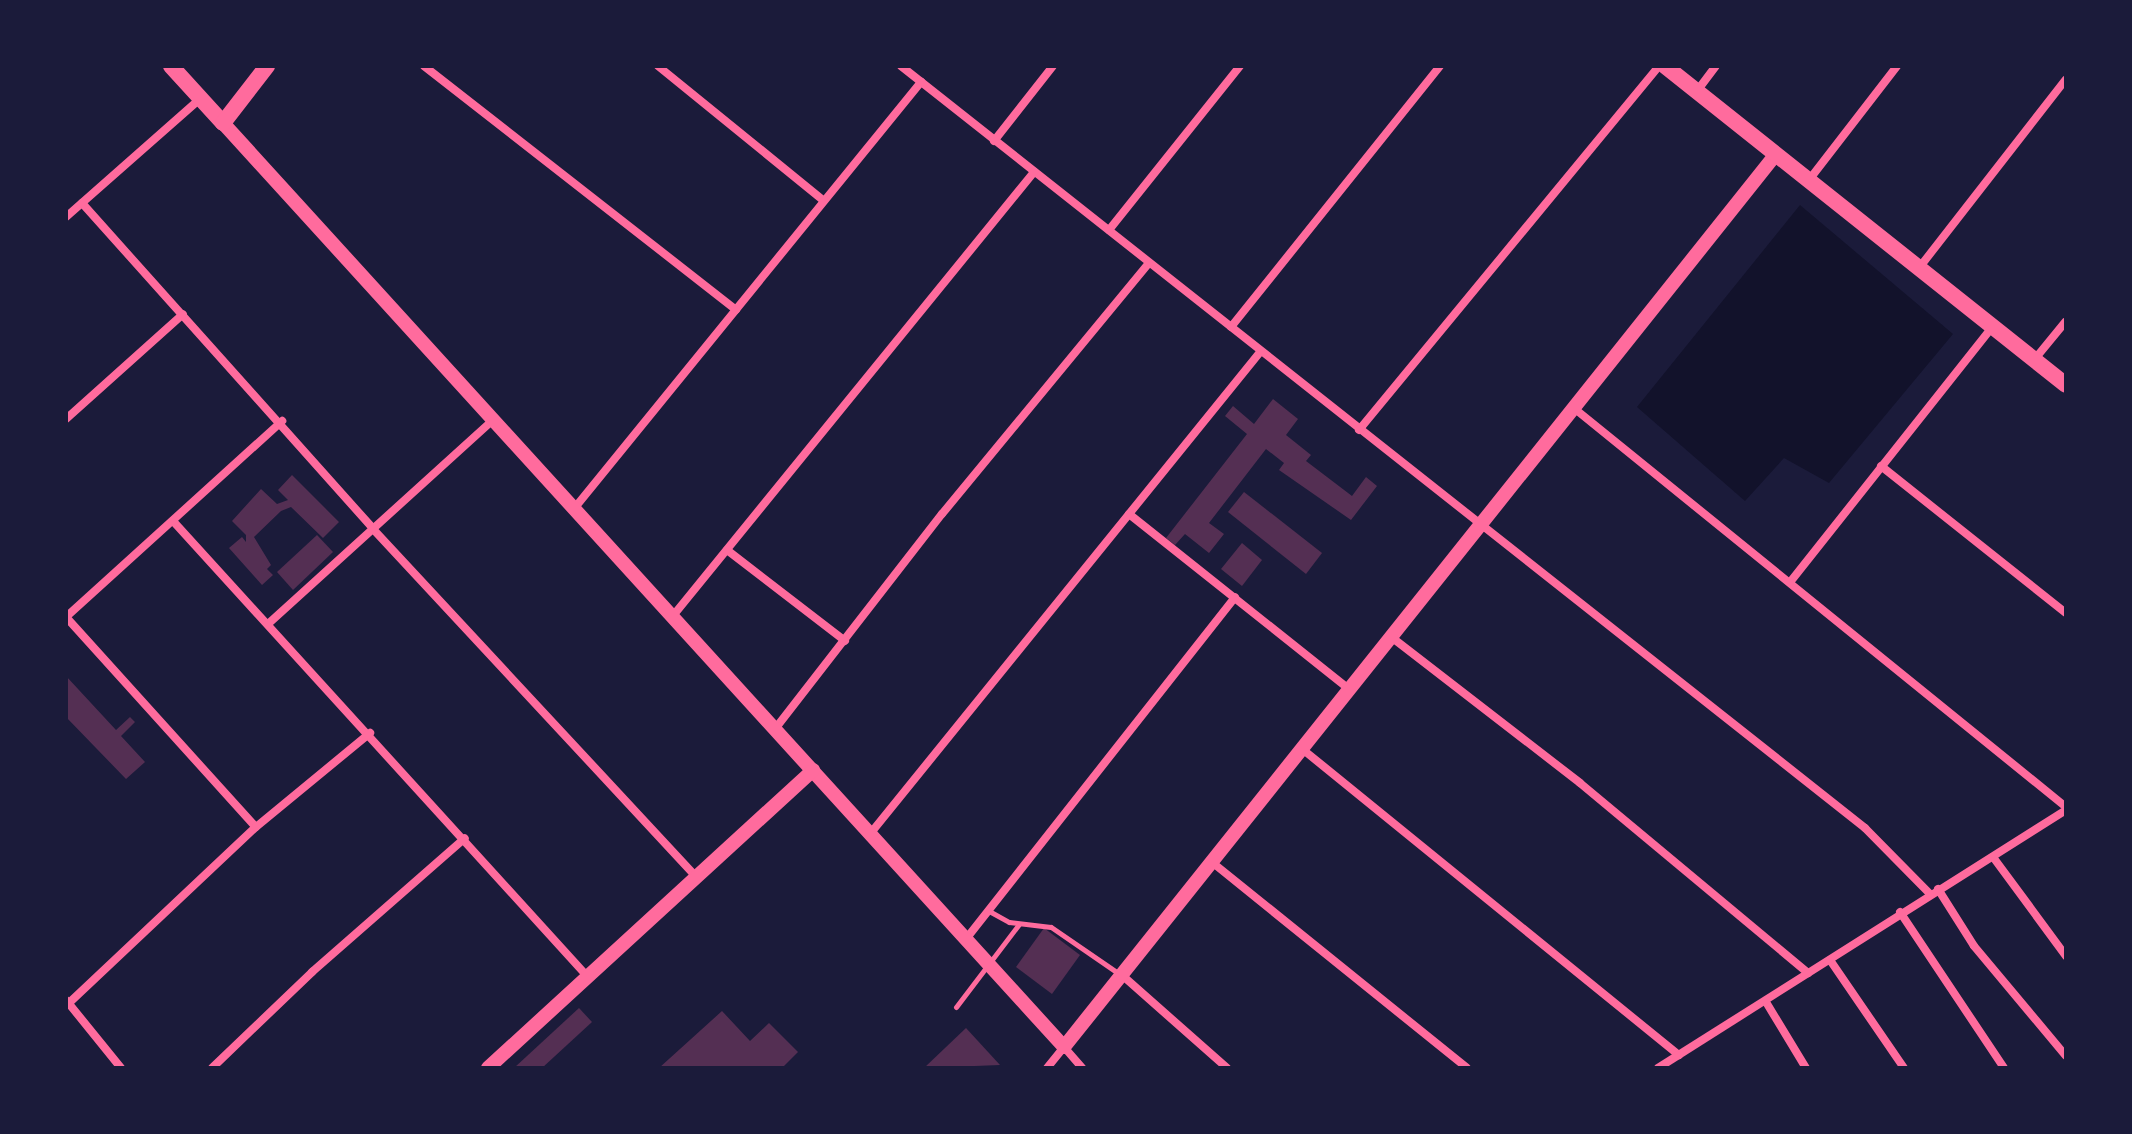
<!DOCTYPE html>
<style>
body{margin:0}
#map{position:relative;width:2132px;height:1134px;overflow:hidden;background:#1b1b3a;font-family:Barlow,sans-serif}
div>[style]{position:absolute}
.water>*{inset:0;background:#12122b}
.building>*{inset:0;background:#542f53}
.service>*{height:5px;margin:-2.5px;padding:0 2.5px;transform-origin:2.5px;border-radius:2.5px;background:#ff6b9d}
.minor>*{height:8px;margin:-4px;padding:0 4px;transform-origin:4px;border-radius:4px;background:#ff6b9d}
.tertiary>*{height:14px;margin:-7px;padding:0 7px;transform-origin:7px;border-radius:7px;background:#ff6b9d}
.secondary>*{height:16px;margin:-8px;padding:0 8px;transform-origin:8px;border-radius:8px;background:#ff6b9d}
span{translate:-50% -50%;white-space:nowrap;text-align:center;line-height:1.15;-webkit-text-stroke:8px #1b1b3a;paint-order:stroke}
.frame{position:absolute;inset:0;border:68px solid #1b1b3a;pointer-events:none}
</style>
<div id="map">
<div class="water">
<div style="clip-path:polygon(1800px 205px,1953px 334px,1829px 483px,1784px 458px,1745px 501px,1637px 407px)"></div>
</div>
<div class="building">
<div style="clip-path:polygon(1273px 399px,1298px 419px,1286px 435px,1311px 455px,1306px 461px,1352px 496px,1366px 477px,1377px 486px,1351px 520px,1279px 470px,1284px 463px,1266px 449px,1209px 523px,1224px 534px,1209px 553px,1185px 534px,1175px 545px,1166px 538px,1247px 434px,1225px 416px,1233px 406px,1254px 424px)"></div>
<div style="clip-path:polygon(292px 475px,339px 522px,323px 538px,291px 507px,281px 511px,254px 537px,271px 565px,267px 569px,273px 575px,262px 585px,229px 548px,242px 537px,246px 542px,246px 535px,232px 521px,261px 489px,277px 504px,288px 500px,278px 490px)"></div>
<div style="clip-path:polygon(1244px 492px,1322px 553px,1306px 574px,1228px 512px)"></div>
<div style="clip-path:polygon(317px 535px,333px 552px,293px 590px,277px 572px)"></div>
<div style="clip-path:polygon(1242px 543px,1262px 560px,1242px 586px,1221px 569px)"></div>
<div style="clip-path:polygon(66px 676px,116px 730px,130px 717px,135px 722px,121px 736px,145px 762px,126px 779px,66px 717px)"></div>
<div style="clip-path:polygon(1044px 928px,1080px 955px,1052px 994px,1016px 967px)"></div>
<div style="clip-path:polygon(579px 1008px,592px 1022px,542px 1068px,514px 1068px)"></div>
<div style="clip-path:polygon(722px 1011px,750px 1041px,769px 1023px,798px 1052px,782px 1068px,659px 1068px)"></div>
<div style="clip-path:polygon(966px 1028px,1000px 1065px,924px 1068px)"></div>
</div>
<div class="service">
<div style="left:989px;top:911px;width:23px;rotate:29deg"></div>
<div style="left:1009px;top:922px;width:42px;rotate:6.8deg"></div>
<div style="left:1051px;top:927px;width:81px;rotate:34.5deg"></div>
<div style="left:956px;top:1007px;width:104px;rotate:-52.8deg"></div>
</div>
<div class="minor">
<div style="left:424px;top:66px;width:396px;rotate:38deg"></div>
<div style="left:658px;top:66px;width:213px;rotate:39.1deg"></div>
<div style="left:901px;top:66px;width:1229px;rotate:38.32deg"></div>
<div style="left:1865px;top:828px;width:93px;rotate:45.4deg"></div>
<div style="left:1697px;top:91px;width:31px;rotate:-53deg"></div>
<div style="left:994px;top:141px;width:95px;rotate:-51.8deg"></div>
<div style="left:1809px;top:180px;width:144px;rotate:-52.3deg"></div>
<div style="left:82px;top:203px;width:437px;rotate:48.2deg"></div>
<div style="left:373px;top:529px;width:476px;rotate:47.1deg"></div>
<div style="left:66px;top:217px;width:179px;rotate:-41.4deg"></div>
<div style="left:1109px;top:230px;width:210px;rotate:-51.4deg"></div>
<div style="left:1919px;top:268px;width:239px;rotate:-52.1deg"></div>
<div style="left:1231px;top:327px;width:334px;rotate:-51.3deg"></div>
<div style="left:2034px;top:360px;width:50px;rotate:-50.6deg"></div>
<div style="left:1575px;top:409px;width:632px;rotate:39.03deg"></div>
<div style="left:66px;top:419px;width:157px;rotate:-41.9deg"></div>
<div style="left:1359px;top:430px;width:472px;rotate:-50.5deg"></div>
<div style="left:1881px;top:466px;width:236px;rotate:38.5deg"></div>
<div style="left:573px;top:510px;width:552px;rotate:-50.89deg"></div>
<div style="left:1129px;top:514px;width:280px;rotate:38.5deg"></div>
<div style="left:173px;top:521px;width:617px;rotate:47.7deg"></div>
<div style="left:727px;top:550px;width:149px;rotate:37.6deg"></div>
<div style="left:1791px;top:581px;width:324px;rotate:-51.6deg"></div>
<div style="left:66px;top:617px;width:292px;rotate:-42.2deg"></div>
<div style="left:66px;top:617px;width:283px;rotate:47.9deg"></div>
<div style="left:672px;top:617px;width:574px;rotate:-50.87deg"></div>
<div style="left:268px;top:624px;width:302px;rotate:-42.2deg"></div>
<div style="left:1390px;top:636px;width:240px;rotate:37.7deg"></div>
<div style="left:1580px;top:783px;width:297px;rotate:39.8deg"></div>
<div style="left:775px;top:729px;width:272px;rotate:-52.2deg"></div>
<div style="left:942px;top:514px;width:325px;rotate:-50.5deg"></div>
<div style="left:1301px;top:748px;width:487px;rotate:39.1deg"></div>
<div style="left:870px;top:834px;width:621px;rotate:-51.01deg"></div>
<div style="left:1993px;top:857px;width:123px;rotate:53.6deg"></div>
<div style="left:1213px;top:863px;width:326px;rotate:38.9deg"></div>
<div style="left:1938px;top:889px;width:67px;rotate:57.7deg"></div>
<div style="left:1974px;top:946px;width:143px;rotate:50.1deg"></div>
<div style="left:1900px;top:912px;width:187px;rotate:56.3deg"></div>
<div style="left:966px;top:939px;width:435px;rotate:-51.8deg"></div>
<div style="left:1830px;top:960px;width:131px;rotate:55.6deg"></div>
<div style="left:1123px;top:976px;width:139px;rotate:41.5deg"></div>
<div style="left:66px;top:1000px;width:87px;rotate:51deg"></div>
<div style="left:1766px;top:1002px;width:77px;rotate:58.8deg"></div>
<div style="left:69px;top:1003px;width:257px;rotate:-43.3deg"></div>
<div style="left:256px;top:827px;width:148px;rotate:-39.5deg"></div>
<div style="left:212px;top:1068px;width:139px;rotate:-43.8deg"></div>
<div style="left:312px;top:972px;width:203px;rotate:-41.2deg"></div>
<div style="left:1047px;top:1068px;width:27px;rotate:-51deg"></div>
<div style="left:1064px;top:1047px;width:28px;rotate:49deg"></div>
<div style="left:1658px;top:1068px;width:483px;rotate:-32.3deg"></div>
</div>
<div class="tertiary">
<div style="left:223px;top:123px;width:1249px;rotate:47.69deg"></div>
<div style="left:1064px;top:1047px;width:1142px;rotate:-51.43deg"></div>
<div style="left:488px;top:1068px;width:441px;rotate:-42.5deg"></div>
</div>
<div class="secondary">
<div style="left:171px;top:66px;width:77px;rotate:47.6deg"></div>
<div style="left:223px;top:123px;width:72px;rotate:-52.3deg"></div>
<div style="left:1665px;top:66px;width:512px;rotate:38.5deg"></div>
</div>
<div class="frame"></div>
</div>
